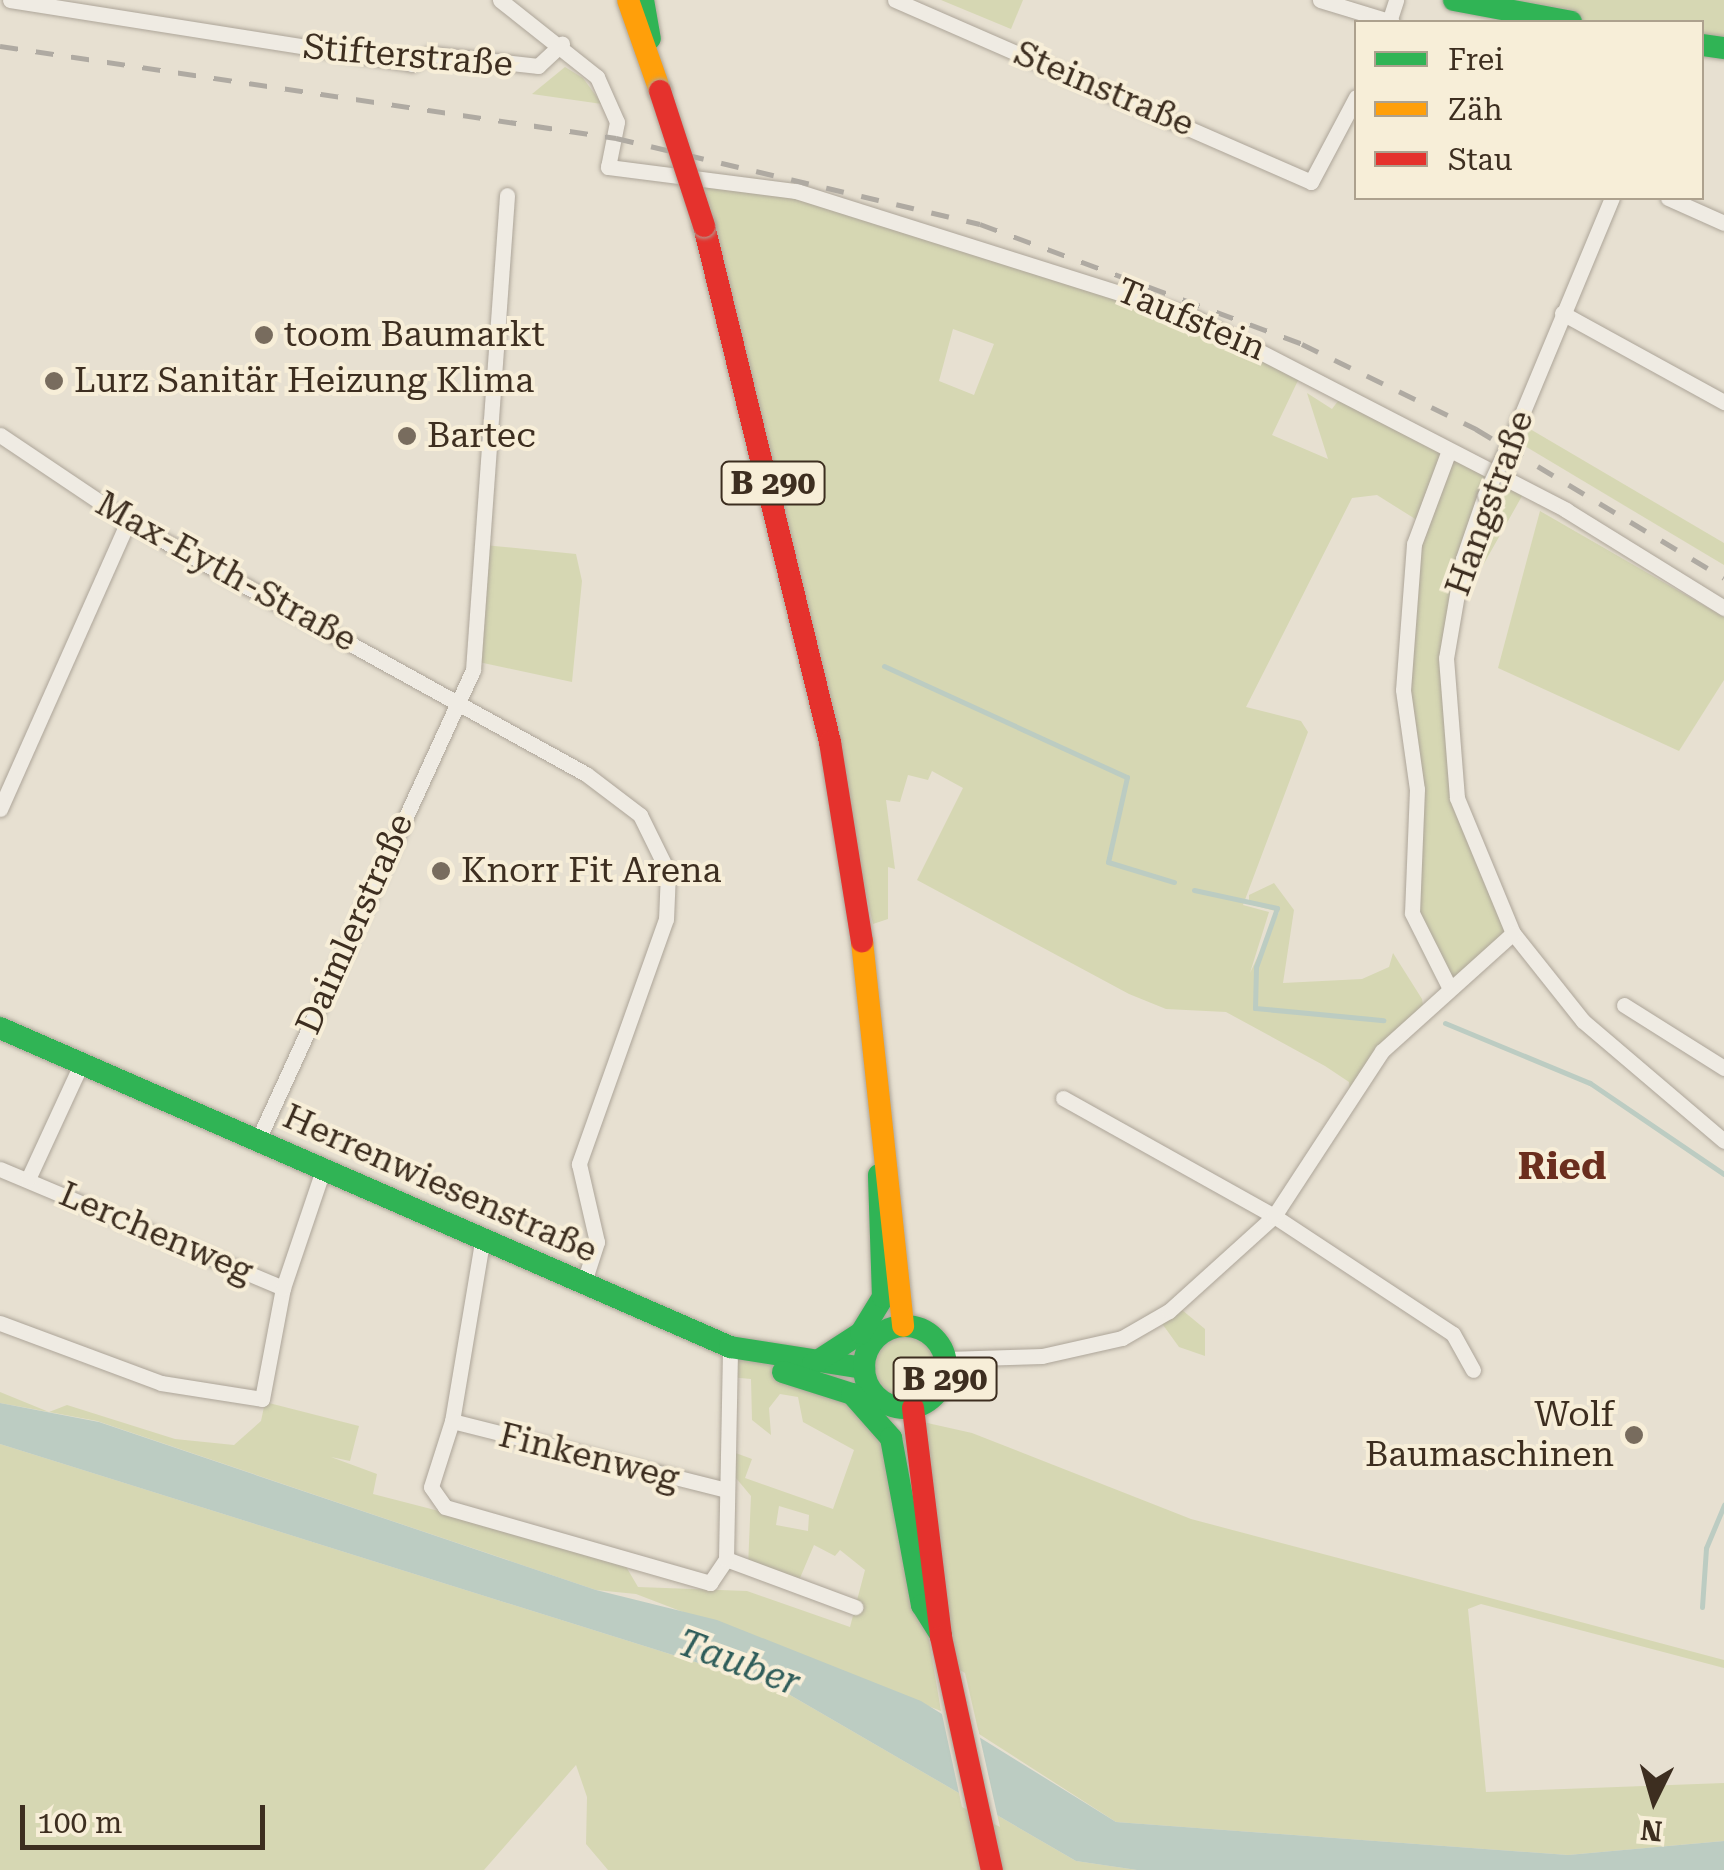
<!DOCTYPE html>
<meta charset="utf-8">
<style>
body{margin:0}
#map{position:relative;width:1724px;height:1870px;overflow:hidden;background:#e7e0d1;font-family:"Roboto Serif",serif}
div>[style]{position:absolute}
.green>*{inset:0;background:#d6d7b3}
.round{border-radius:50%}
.water>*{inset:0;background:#bcccc2}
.pier>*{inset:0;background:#e7e0d1}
.stream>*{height:5px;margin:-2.5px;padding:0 2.5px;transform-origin:2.5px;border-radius:2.5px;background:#bcccc2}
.roads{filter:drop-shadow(0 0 2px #ada599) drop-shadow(0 0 2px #ada599)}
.street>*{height:15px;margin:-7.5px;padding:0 7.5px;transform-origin:7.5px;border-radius:7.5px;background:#efebe3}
.fast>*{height:22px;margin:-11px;padding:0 11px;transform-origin:11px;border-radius:11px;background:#30b455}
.fast>.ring{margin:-11px;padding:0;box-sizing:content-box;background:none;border:22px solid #30b455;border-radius:50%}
.slow>*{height:22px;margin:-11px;padding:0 11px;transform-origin:11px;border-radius:11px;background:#ff9f0a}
.jam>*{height:22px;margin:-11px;padding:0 11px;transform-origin:11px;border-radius:11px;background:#e5322d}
.rail>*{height:5px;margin-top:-2.5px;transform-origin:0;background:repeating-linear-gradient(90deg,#afaaa2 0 18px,transparent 0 36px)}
.bridges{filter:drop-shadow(0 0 2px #ada599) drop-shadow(0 0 2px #ada599)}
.street-bridge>*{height:15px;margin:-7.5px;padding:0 7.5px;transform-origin:7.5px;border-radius:7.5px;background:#efebe3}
.jam-bridge>*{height:22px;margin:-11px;padding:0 11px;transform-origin:11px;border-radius:11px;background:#e5322d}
.dots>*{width:28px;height:28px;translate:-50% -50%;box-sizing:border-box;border:5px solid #f7eed8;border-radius:50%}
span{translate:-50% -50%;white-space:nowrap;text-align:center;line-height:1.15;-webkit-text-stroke:8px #f7eed8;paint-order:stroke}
.shield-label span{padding:2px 8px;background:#f7eed8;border:2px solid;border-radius:8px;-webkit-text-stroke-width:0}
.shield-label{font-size:32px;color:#3d2e20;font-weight:700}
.street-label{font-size:35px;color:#3d2e20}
.poi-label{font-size:35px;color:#3d2e20}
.left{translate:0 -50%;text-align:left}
.right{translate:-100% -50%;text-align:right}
.neighbourhood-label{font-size:38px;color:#6b2e1e;font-weight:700}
.water-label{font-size:38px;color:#2f5d5a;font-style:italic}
.legend{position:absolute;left:1354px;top:20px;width:350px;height:180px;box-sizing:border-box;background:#f7eed8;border:2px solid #ada18e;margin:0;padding:12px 18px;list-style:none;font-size:30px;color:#3d2e20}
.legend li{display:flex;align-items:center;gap:20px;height:50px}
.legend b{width:50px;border:2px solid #ada18e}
.north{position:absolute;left:1604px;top:1750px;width:100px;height:100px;-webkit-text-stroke:8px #f7eed8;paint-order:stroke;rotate:185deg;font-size:28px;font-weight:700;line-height:40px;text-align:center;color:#3d2e20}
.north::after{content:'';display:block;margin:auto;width:35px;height:45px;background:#3d2e20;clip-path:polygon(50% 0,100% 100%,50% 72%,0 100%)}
.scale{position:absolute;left:20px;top:1805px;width:245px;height:45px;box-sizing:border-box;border:5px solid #3d2e20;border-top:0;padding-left:12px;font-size:30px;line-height:35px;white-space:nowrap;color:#3d2e20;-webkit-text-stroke:8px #f7eed8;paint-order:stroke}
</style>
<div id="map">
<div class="green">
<div style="clip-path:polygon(941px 0,1023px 0,1011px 29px)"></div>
<div style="clip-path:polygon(1454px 0,1724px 0,1724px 48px,1702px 45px,1702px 22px,1571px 22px)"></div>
<div style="clip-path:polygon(565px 67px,583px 78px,602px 104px,532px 94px)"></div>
<div style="clip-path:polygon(evenodd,701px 180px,756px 183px,1102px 282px,1303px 370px,1272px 435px,1328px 459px,1307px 393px,1332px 409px,1344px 393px,1526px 489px,1482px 567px,1456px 590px,1449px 753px,1513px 933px,1449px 987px,1415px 930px,1417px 789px,1403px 690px,1420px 522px,1377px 495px,1352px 498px,1246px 707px,1301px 721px,1308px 732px,1243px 905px,1269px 912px,1250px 973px,1279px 912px,1249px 904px,1249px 895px,1274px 883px,1294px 910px,1283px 983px,1362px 979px,1389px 967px,1393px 953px,1422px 999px,1424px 1011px,1351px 1098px,1349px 1082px,1325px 1066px,1226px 1012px,1166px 1009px,1129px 994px,917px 880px,963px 788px,932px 771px,928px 780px,908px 775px,900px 802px,886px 800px,895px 869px,888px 867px,888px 919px,873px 924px,701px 180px,953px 329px,994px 344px,974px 395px,939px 381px,953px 329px)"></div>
<div style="clip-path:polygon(1530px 429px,1724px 543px,1724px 565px,1523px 445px)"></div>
<div style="clip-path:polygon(1540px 511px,1724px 617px,1724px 680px,1679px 751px,1498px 668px)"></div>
<div style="clip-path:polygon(484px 545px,576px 554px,582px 581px,572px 682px,474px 661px)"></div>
<div style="clip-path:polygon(1176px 1305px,1205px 1329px,1205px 1356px,1179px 1347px,1158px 1318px)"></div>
<div class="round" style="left:864px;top:1326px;width:82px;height:82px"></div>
<div style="clip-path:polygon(evenodd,730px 1347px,873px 1413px,908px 1516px,941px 1711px,636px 1594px,596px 1590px,97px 1421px,49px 1412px,0 1403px,0 1392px,49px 1412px,67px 1405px,175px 1439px,234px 1445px,261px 1421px,265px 1402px,359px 1426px,350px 1461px,331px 1457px,377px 1474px,373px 1494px,621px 1558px,638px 1587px,747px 1591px,850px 1627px,865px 1570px,840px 1550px,835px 1556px,814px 1545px,797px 1585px,748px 1567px,751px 1496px,730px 1471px,733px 1452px,752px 1459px,745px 1478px,833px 1509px,854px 1450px,803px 1422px,798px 1397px,780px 1394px,769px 1408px,771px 1435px,752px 1420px,751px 1379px,729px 1377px,730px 1347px,779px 1506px,809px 1515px,808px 1531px,776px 1525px,779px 1506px)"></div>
<div style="clip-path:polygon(914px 1420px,972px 1433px,1191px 1519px,1724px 1660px,1724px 1668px,1481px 1604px,1468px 1609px,1486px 1792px,1724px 1783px,1724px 1841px,1568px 1855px,1116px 1822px,979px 1734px,965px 1673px,946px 1662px)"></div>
<div style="clip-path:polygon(0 1444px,778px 1688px,1076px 1861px,1137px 1870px,608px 1870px,586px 1844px,587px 1797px,576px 1765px,484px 1870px,0 1870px)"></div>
</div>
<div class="water">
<div style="clip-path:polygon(0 1403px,99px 1422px,596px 1590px,717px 1620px,921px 1701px,1116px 1822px,1568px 1855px,1724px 1841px,1724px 1870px,1137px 1870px,1076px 1861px,778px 1688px,0 1444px)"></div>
</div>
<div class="pier">
<div style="clip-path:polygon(940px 1705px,978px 1729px,1000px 1827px,962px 1807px)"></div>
</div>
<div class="stream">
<div style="left:884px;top:666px;width:267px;rotate:24.6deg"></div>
<div style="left:1127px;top:777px;width:87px;rotate:102.6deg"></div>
<div style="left:1108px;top:862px;width:69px;rotate:16.9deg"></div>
<div style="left:1194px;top:890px;width:85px;rotate:12.2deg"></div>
<div style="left:1277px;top:908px;width:63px;rotate:109.6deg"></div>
<div style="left:1256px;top:967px;width:41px;rotate:91.4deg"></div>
<div style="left:1255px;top:1008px;width:129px;rotate:5.4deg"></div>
<div style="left:1445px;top:1023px;width:157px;rotate:22.5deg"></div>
<div style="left:1590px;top:1083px;width:162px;rotate:34.2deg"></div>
<div style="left:1702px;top:1607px;width:59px;rotate:-86.1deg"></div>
<div style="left:1706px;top:1548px;width:47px;rotate:-67.3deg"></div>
</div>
<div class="roads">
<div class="street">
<div style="left:10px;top:0;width:407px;rotate:9deg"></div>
<div style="left:412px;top:64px;width:21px;rotate:-29deg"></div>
<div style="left:430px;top:54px;width:109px;rotate:6.3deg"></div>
<div style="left:538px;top:66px;width:33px;rotate:-43deg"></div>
<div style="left:500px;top:0;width:124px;rotate:38.4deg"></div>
<div style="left:597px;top:77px;width:49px;rotate:66deg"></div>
<div style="left:617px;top:122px;width:46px;rotate:101.3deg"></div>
<div style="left:608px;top:167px;width:190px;rotate:7.3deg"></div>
<div style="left:796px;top:191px;width:410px;rotate:17.5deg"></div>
<div style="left:1187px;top:314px;width:427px;rotate:27.3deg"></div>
<div style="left:1566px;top:510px;width:186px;rotate:31.8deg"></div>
<div style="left:895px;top:0;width:454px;rotate:23.6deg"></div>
<div style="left:1311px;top:182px;width:96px;rotate:-62.1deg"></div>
<div style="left:1320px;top:0;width:75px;rotate:17deg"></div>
<div style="left:1389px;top:22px;width:23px;rotate:-72deg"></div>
<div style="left:1668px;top:198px;width:61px;rotate:24.1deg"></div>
<div style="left:1562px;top:313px;width:185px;rotate:28.8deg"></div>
<div style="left:1519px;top:421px;width:242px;rotate:-67.4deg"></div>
<div style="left:0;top:435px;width:154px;rotate:33.9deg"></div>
<div style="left:128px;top:521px;width:523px;rotate:28.92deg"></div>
<div style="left:586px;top:774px;width:68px;rotate:37.2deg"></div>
<div style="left:640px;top:815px;width:64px;rotate:63.8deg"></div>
<div style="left:668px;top:872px;width:47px;rotate:92.4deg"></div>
<div style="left:666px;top:919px;width:260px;rotate:109.6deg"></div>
<div style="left:579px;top:1164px;width:80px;rotate:77deg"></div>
<div style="left:597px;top:1242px;width:45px;rotate:108deg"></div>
<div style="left:1448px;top:453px;width:97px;rotate:110.5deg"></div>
<div style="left:1414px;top:544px;width:146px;rotate:94.3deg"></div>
<div style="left:1403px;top:690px;width:100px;rotate:82deg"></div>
<div style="left:1417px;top:789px;width:124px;rotate:92.3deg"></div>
<div style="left:1412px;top:913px;width:83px;rotate:63.4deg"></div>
<div style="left:1485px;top:495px;width:68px;rotate:109deg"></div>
<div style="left:1463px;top:559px;width:100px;rotate:99.7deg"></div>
<div style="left:1446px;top:658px;width:140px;rotate:85.5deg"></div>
<div style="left:1457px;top:798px;width:146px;rotate:67.5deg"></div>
<div style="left:1513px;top:933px;width:112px;rotate:51.5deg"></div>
<div style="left:1583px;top:1021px;width:185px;rotate:40.4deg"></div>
<div style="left:0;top:809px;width:315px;rotate:-66deg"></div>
<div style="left:1624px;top:1005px;width:118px;rotate:32.2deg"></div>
<div style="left:1063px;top:1098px;width:242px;rotate:29.2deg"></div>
<div style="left:1274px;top:1216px;width:214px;rotate:33.4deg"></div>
<div style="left:1453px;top:1334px;width:41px;rotate:60.9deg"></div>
<div style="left:257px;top:1142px;width:519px;rotate:-65.41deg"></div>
<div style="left:473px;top:670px;width:476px;rotate:-85.9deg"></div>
<div style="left:0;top:1169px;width:307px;rotate:22.8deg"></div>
<div style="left:28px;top:1179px;width:129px;rotate:-65.2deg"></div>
<div style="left:483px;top:1236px;width:188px;rotate:99.5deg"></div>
<div style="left:452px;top:1421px;width:69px;rotate:107.7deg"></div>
<div style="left:431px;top:1487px;width:24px;rotate:55deg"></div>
<div style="left:445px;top:1507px;width:276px;rotate:16deg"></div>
<div style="left:710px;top:1583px;width:29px;rotate:-56deg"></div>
<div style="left:726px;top:1559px;width:138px;rotate:20.4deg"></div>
<div style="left:0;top:1323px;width:172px;rotate:20.4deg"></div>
<div style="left:161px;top:1383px;width:102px;rotate:9deg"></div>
<div style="left:262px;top:1399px;width:113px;rotate:-79.3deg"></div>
<div style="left:283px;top:1288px;width:121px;rotate:-71.3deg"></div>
<div style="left:946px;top:1359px;width:96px;rotate:-1.8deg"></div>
<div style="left:1042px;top:1356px;width:82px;rotate:-12.7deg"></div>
<div style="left:1122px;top:1338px;width:54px;rotate:-29.9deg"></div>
<div style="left:1169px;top:1311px;width:142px;rotate:-42.1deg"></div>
<div style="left:1274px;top:1216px;width:197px;rotate:-56.8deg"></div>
<div style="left:1382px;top:1051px;width:176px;rotate:-42deg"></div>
<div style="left:452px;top:1421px;width:283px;rotate:14.1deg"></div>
<div style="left:726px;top:1559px;width:212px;rotate:-88.9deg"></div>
</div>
<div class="fast">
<div style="left:643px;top:0;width:39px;rotate:80deg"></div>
<div style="left:1454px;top:0;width:119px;rotate:10.6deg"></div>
<div style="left:1702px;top:45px;width:22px;rotate:8deg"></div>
<div style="left:0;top:1028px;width:797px;rotate:23.6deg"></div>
<div style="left:730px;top:1347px;width:136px;rotate:8.9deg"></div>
<div class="ring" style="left:864px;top:1326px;width:60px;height:60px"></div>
<div style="left:813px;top:1364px;width:57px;rotate:-32.9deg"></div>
<div style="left:861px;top:1333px;width:42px;rotate:-58.6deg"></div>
<div style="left:883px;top:1297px;width:122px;rotate:-91.9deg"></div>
<div style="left:783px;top:1372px;width:72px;rotate:17.7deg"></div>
<div style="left:852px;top:1394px;width:59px;rotate:48.4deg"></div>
<div style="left:891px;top:1438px;width:170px;rotate:79.5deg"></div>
<div style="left:922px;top:1605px;width:36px;rotate:58deg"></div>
</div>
<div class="slow">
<div style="left:628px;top:0;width:96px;rotate:70.6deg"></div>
<div style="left:862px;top:941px;width:387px;rotate:83.9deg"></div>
</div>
<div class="jam">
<div style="left:704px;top:226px;width:531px;rotate:76.28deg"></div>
<div style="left:830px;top:742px;width:202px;rotate:80.9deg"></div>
<div style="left:913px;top:1408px;width:231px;rotate:83deg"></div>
<div style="left:941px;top:1637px;width:239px;rotate:77.7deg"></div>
</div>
</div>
<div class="rail">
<div style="left:0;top:46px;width:623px;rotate:8.49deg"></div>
<div style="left:616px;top:138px;width:374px;rotate:13.3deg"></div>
<div style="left:980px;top:224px;width:344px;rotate:20.4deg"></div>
<div style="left:1302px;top:344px;width:194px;rotate:26deg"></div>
<div style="left:1476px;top:429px;width:289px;rotate:31deg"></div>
</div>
<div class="bridges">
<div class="street-bridge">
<div style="left:1485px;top:495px;width:81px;rotate:-65.3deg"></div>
</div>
<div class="jam-bridge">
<div style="left:660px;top:91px;width:142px;rotate:71.9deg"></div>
</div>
</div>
<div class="dots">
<div style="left:264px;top:335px;background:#786c5e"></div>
<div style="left:54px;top:381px;background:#786c5e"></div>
<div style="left:407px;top:436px;background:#786c5e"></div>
<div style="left:441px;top:871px;background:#786c5e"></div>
<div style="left:1634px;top:1435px;background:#786c5e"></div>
</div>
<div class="shield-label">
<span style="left:773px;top:483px">B 290</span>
<span style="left:945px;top:1379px">B 290</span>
</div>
<div class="street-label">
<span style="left:408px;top:56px;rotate:5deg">Stifterstraße</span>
<span style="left:1104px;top:89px;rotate:23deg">Steinstraße</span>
<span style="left:1191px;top:320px;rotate:23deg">Taufstein</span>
<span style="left:1490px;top:503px;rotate:-70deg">Hangstraße</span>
<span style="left:226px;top:572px;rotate:29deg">Max-Eyth-Straße</span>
<span style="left:355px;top:924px;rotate:-66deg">Daimlerstraße</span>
<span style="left:440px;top:1184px;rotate:24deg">Herrenwiesenstraße</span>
<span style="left:156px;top:1233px;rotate:23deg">Lerchenweg</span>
<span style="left:589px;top:1457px;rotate:14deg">Finkenweg</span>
</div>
<div class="poi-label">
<span class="left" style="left:284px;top:335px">toom Baumarkt</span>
<span class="left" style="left:74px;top:381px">Lurz Sanitär Heizung Klima</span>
<span class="left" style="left:427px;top:436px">Bartec</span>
<span class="left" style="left:461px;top:871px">Knorr Fit Arena</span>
<span class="right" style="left:1614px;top:1435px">Wolf<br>Baumaschinen</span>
</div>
<div class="neighbourhood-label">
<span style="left:1562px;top:1167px">Ried</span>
</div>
<div class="water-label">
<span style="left:739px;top:1663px;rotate:20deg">Tauber</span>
</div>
<ul class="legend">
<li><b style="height:12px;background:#30b455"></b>Frei</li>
<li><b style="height:12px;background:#ff9f0a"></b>Zäh</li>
<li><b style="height:12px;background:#e5322d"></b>Stau</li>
</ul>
<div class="north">N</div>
<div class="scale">100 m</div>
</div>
